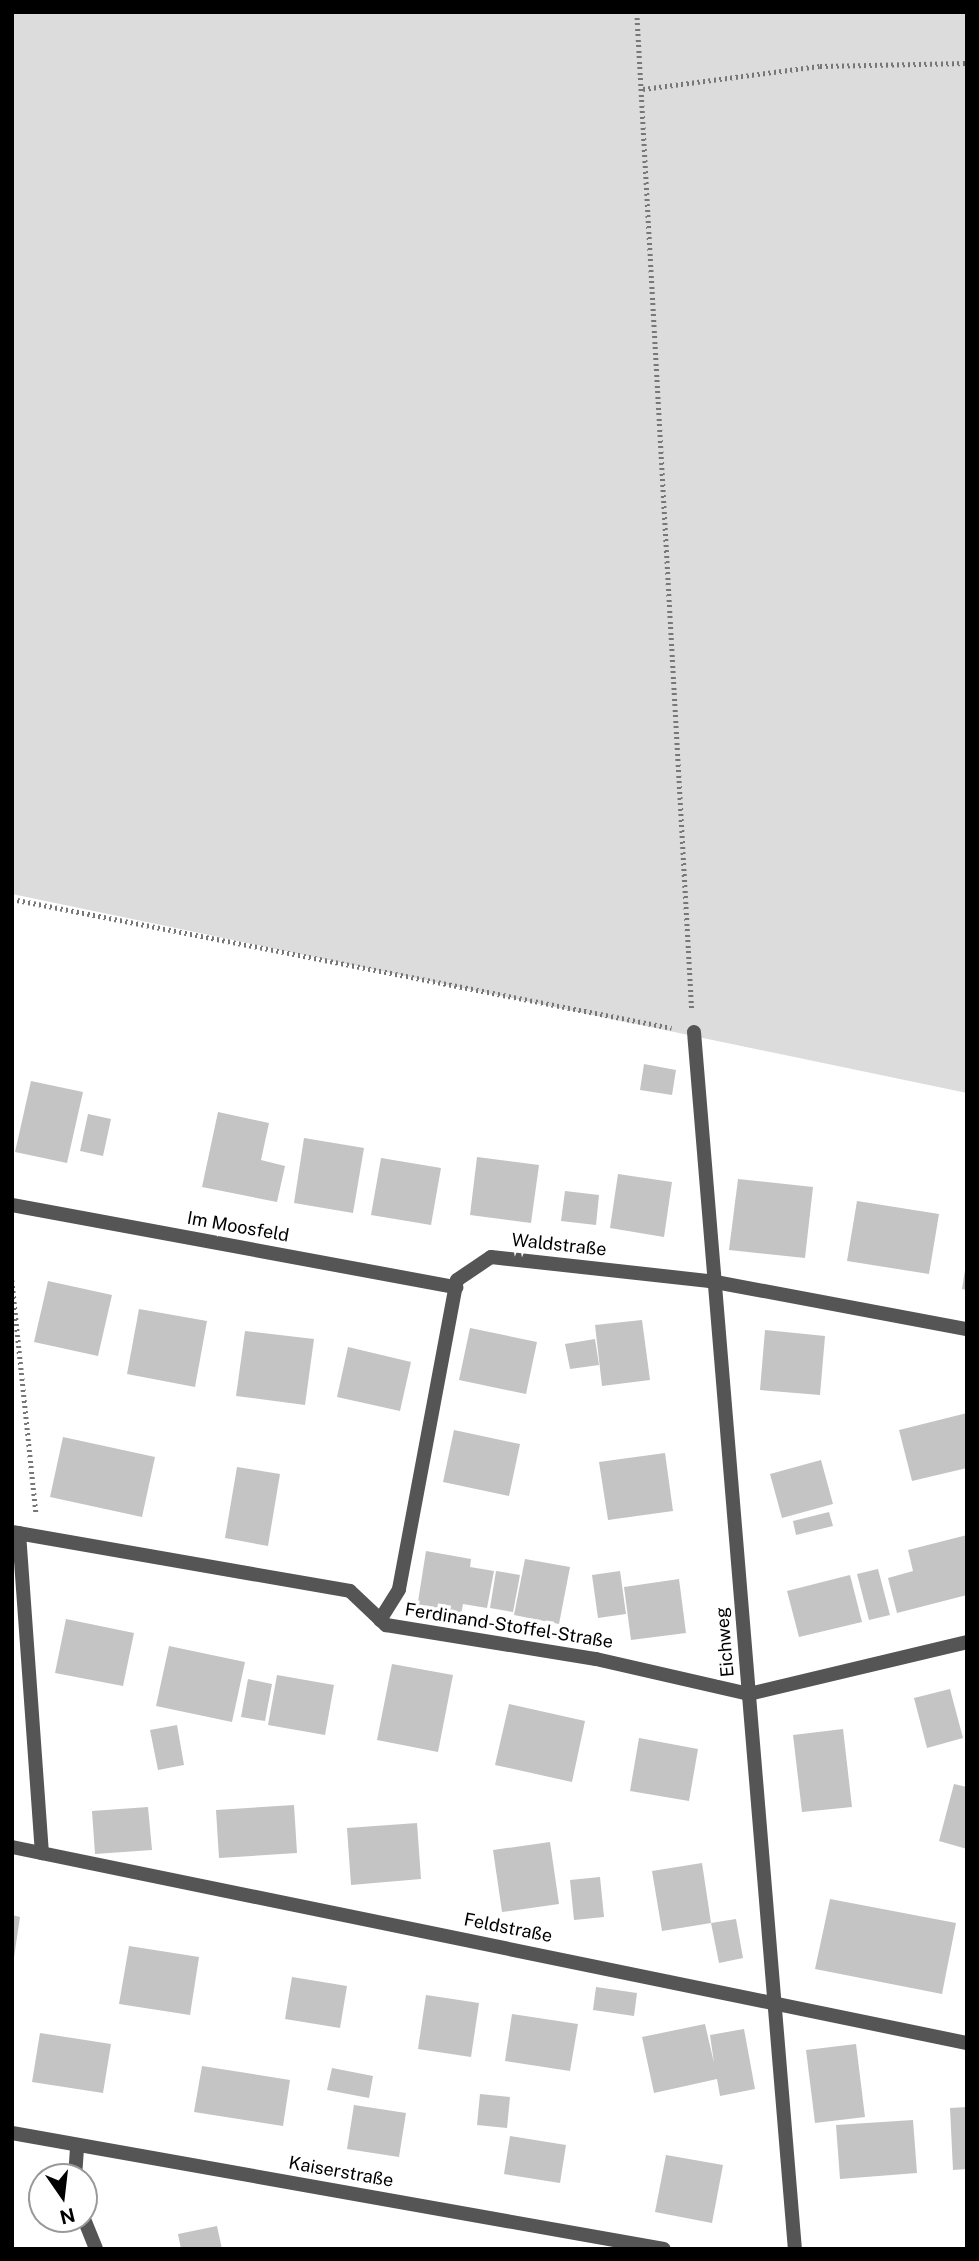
<!DOCTYPE html>
<meta charset="utf-8">
<style>
body{margin:0}
#map{position:relative;width:979px;height:2261px;overflow:hidden;background:#fff;font-family:"Public Sans",sans-serif}
div>[style]{position:absolute}
.green>*{inset:0;background:#dcdcdc}
.building>*{inset:0;background:#c4c4c4}
.path>*{height:4.5px;margin-top:-2.25px;transform-origin:0;background:repeating-linear-gradient(90deg,#777 0 2px,transparent 0 5.5px)}
.minor>*{height:14px;margin:-7px;padding:0 7px;transform-origin:7px;border-radius:7px;background:#555}
span{translate:-50% -50%;white-space:nowrap;text-align:center;line-height:1.15;-webkit-text-stroke:7px #fff;paint-order:stroke}
.street-label{font-size:18px;color:#000}
.frame{position:absolute;inset:0;border:14px solid #000;pointer-events:none}
.north{position:absolute;left:28px;top:2163px;width:70px;height:70px;box-sizing:border-box;background:#fff;border:2px solid #999;border-radius:50%;rotate:166deg;font-size:19px;font-weight:700;line-height:28px;text-align:center;color:#000}
.north::after{content:'';display:block;margin:auto;width:24px;height:32px;background:#000;clip-path:polygon(50% 0,100% 100%,50% 72%,0 100%)}
</style>
<div id="map">
<div class="green">
<div style="clip-path:polygon(12px 12px,967px 12px,967px 1093px,12px 894px)"></div>
</div>
<div class="building">
<div style="clip-path:polygon(644px 1064px,676px 1070px,672px 1095px,640px 1090px)"></div>
<div style="clip-path:polygon(31px 1081px,83px 1092px,67px 1163px,15px 1152px)"></div>
<div style="clip-path:polygon(218px 1112px,269px 1123px,261px 1160px,285px 1166px,277px 1202px,202px 1187px)"></div>
<div style="clip-path:polygon(88px 1114px,111px 1119px,103px 1156px,80px 1151px)"></div>
<div style="clip-path:polygon(304px 1138px,364px 1148px,353px 1213px,294px 1203px)"></div>
<div style="clip-path:polygon(477px 1157px,539px 1165px,531px 1223px,470px 1215px)"></div>
<div style="clip-path:polygon(381px 1158px,441px 1168px,431px 1225px,371px 1215px)"></div>
<div style="clip-path:polygon(618px 1174px,672px 1182px,664px 1237px,610px 1228px)"></div>
<div style="clip-path:polygon(738px 1179px,813px 1187px,805px 1258px,729px 1250px)"></div>
<div style="clip-path:polygon(565px 1191px,599px 1195px,596px 1225px,561px 1221px)"></div>
<div style="clip-path:polygon(857px 1201px,939px 1214px,929px 1274px,847px 1261px)"></div>
<div style="clip-path:polygon(965px 1270px,967px 1270px,967px 1290px,962px 1289px)"></div>
<div style="clip-path:polygon(48px 1281px,112px 1295px,98px 1356px,34px 1342px)"></div>
<div style="clip-path:polygon(139px 1309px,207px 1321px,195px 1387px,127px 1374px)"></div>
<div style="clip-path:polygon(642px 1320px,650px 1380px,602px 1386px,595px 1325px)"></div>
<div style="clip-path:polygon(470px 1328px,537px 1342px,526px 1394px,459px 1380px)"></div>
<div style="clip-path:polygon(765px 1330px,825px 1336px,820px 1395px,760px 1390px)"></div>
<div style="clip-path:polygon(245px 1331px,314px 1339px,305px 1405px,236px 1396px)"></div>
<div style="clip-path:polygon(595px 1339px,599px 1365px,570px 1369px,565px 1344px)"></div>
<div style="clip-path:polygon(348px 1347px,411px 1362px,400px 1411px,337px 1397px)"></div>
<div style="clip-path:polygon(967px 1413px,967px 1468px,912px 1481px,899px 1430px)"></div>
<div style="clip-path:polygon(454px 1430px,520px 1444px,509px 1496px,443px 1482px)"></div>
<div style="clip-path:polygon(63px 1437px,155px 1457px,142px 1517px,50px 1497px)"></div>
<div style="clip-path:polygon(665px 1453px,673px 1511px,608px 1520px,599px 1462px)"></div>
<div style="clip-path:polygon(821px 1460px,833px 1504px,782px 1518px,770px 1474px)"></div>
<div style="clip-path:polygon(237px 1467px,280px 1474px,268px 1546px,225px 1538px)"></div>
<div style="clip-path:polygon(829px 1512px,833px 1526px,796px 1535px,793px 1521px)"></div>
<div style="clip-path:polygon(967px 1535px,967px 1595px,897px 1613px,888px 1578px,913px 1571px,908px 1550px)"></div>
<div style="clip-path:polygon(426px 1551px,471px 1559px,470px 1567px,494px 1571px,487px 1608px,463px 1604px,461px 1615px,417px 1608px)"></div>
<div style="clip-path:polygon(525px 1559px,570px 1567px,559px 1624px,514px 1615px)"></div>
<div style="clip-path:polygon(878px 1569px,890px 1615px,869px 1620px,857px 1574px)"></div>
<div style="clip-path:polygon(496px 1571px,520px 1575px,513px 1612px,490px 1608px)"></div>
<div style="clip-path:polygon(620px 1571px,626px 1614px,598px 1618px,592px 1575px)"></div>
<div style="clip-path:polygon(850px 1575px,862px 1622px,799px 1637px,787px 1591px)"></div>
<div style="clip-path:polygon(679px 1579px,686px 1633px,631px 1640px,624px 1587px)"></div>
<div style="clip-path:polygon(66px 1619px,134px 1633px,123px 1686px,55px 1673px)"></div>
<div style="clip-path:polygon(169px 1646px,245px 1662px,232px 1722px,156px 1706px)"></div>
<div style="clip-path:polygon(392px 1664px,453px 1675px,438px 1752px,377px 1740px)"></div>
<div style="clip-path:polygon(277px 1675px,334px 1685px,325px 1735px,268px 1725px)"></div>
<div style="clip-path:polygon(248px 1679px,272px 1684px,265px 1721px,241px 1717px)"></div>
<div style="clip-path:polygon(950px 1689px,963px 1738px,927px 1748px,914px 1698px)"></div>
<div style="clip-path:polygon(509px 1704px,585px 1721px,572px 1782px,495px 1765px)"></div>
<div style="clip-path:polygon(177px 1725px,184px 1765px,158px 1770px,150px 1730px)"></div>
<div style="clip-path:polygon(843px 1729px,852px 1807px,802px 1812px,793px 1735px)"></div>
<div style="clip-path:polygon(639px 1738px,698px 1749px,689px 1801px,630px 1791px)"></div>
<div style="clip-path:polygon(954px 1784px,967px 1787px,967px 1849px,939px 1841px)"></div>
<div style="clip-path:polygon(294px 1805px,297px 1853px,219px 1858px,216px 1810px)"></div>
<div style="clip-path:polygon(148px 1807px,152px 1850px,95px 1854px,92px 1811px)"></div>
<div style="clip-path:polygon(417px 1823px,421px 1879px,351px 1885px,347px 1828px)"></div>
<div style="clip-path:polygon(550px 1842px,559px 1904px,502px 1912px,493px 1850px)"></div>
<div style="clip-path:polygon(702px 1863px,711px 1923px,662px 1931px,652px 1871px)"></div>
<div style="clip-path:polygon(600px 1877px,604px 1917px,574px 1920px,570px 1880px)"></div>
<div style="clip-path:polygon(830px 1899px,956px 1923px,942px 1994px,815px 1969px)"></div>
<div style="clip-path:polygon(12px 1915px,20px 1917px,14px 1957px,12px 1957px)"></div>
<div style="clip-path:polygon(736px 1919px,743px 1958px,719px 1963px,711px 1923px)"></div>
<div style="clip-path:polygon(129px 1946px,199px 1957px,190px 2015px,119px 2004px)"></div>
<div style="clip-path:polygon(292px 1977px,347px 1986px,340px 2028px,285px 2019px)"></div>
<div style="clip-path:polygon(596px 1987px,637px 1993px,634px 2016px,593px 2010px)"></div>
<div style="clip-path:polygon(426px 1995px,479px 2003px,471px 2057px,418px 2049px)"></div>
<div style="clip-path:polygon(512px 2014px,578px 2024px,570px 2071px,505px 2061px)"></div>
<div style="clip-path:polygon(705px 2024px,714px 2063px,710px 2035px,744px 2029px,755px 2089px,720px 2096px,717px 2079px,654px 2093px,642px 2037px)"></div>
<div style="clip-path:polygon(40px 2033px,111px 2044px,103px 2093px,32px 2082px)"></div>
<div style="clip-path:polygon(856px 2044px,865px 2117px,815px 2123px,806px 2050px)"></div>
<div style="clip-path:polygon(202px 2066px,290px 2080px,283px 2126px,194px 2112px)"></div>
<div style="clip-path:polygon(332px 2068px,373px 2076px,369px 2098px,327px 2090px)"></div>
<div style="clip-path:polygon(480px 2094px,510px 2097px,507px 2128px,477px 2125px)"></div>
<div style="clip-path:polygon(354px 2105px,406px 2113px,399px 2157px,347px 2149px)"></div>
<div style="clip-path:polygon(967px 2107px,967px 2169px,953px 2170px,950px 2108px)"></div>
<div style="clip-path:polygon(913px 2120px,917px 2173px,840px 2179px,836px 2125px)"></div>
<div style="clip-path:polygon(510px 2136px,566px 2145px,560px 2183px,504px 2174px)"></div>
<div style="clip-path:polygon(666px 2155px,723px 2165px,712px 2223px,655px 2212px)"></div>
<div style="clip-path:polygon(217px 2226px,222px 2249px,181px 2249px,178px 2234px)"></div>
</div>
<div class="path">
<div style="left:637px;top:12px;width:1001px;rotate:86.85deg"></div>
<div style="left:643px;top:89px;width:178px;rotate:-7.4deg"></div>
<div style="left:820px;top:66px;width:147px;rotate:-1.2deg"></div>
<div style="left:12px;top:899px;width:672px;rotate:11.06deg"></div>
<div style="left:12px;top:1280px;width:234px;rotate:84.1deg"></div>
</div>
<div class="minor">
<div style="left:694px;top:1032px;width:1221px;rotate:85.26deg"></div>
<div style="left:12px;top:1205px;width:452px;rotate:10.5deg"></div>
<div style="left:12px;top:1532px;width:343px;rotate:9.9deg"></div>
<div style="left:350px;top:1591px;width:50px;rotate:43.4deg"></div>
<div style="left:386px;top:1625px;width:213px;rotate:9.2deg"></div>
<div style="left:596px;top:1659px;width:157px;rotate:12.9deg"></div>
<div style="left:749px;top:1694px;width:224px;rotate:-13.4deg"></div>
<div style="left:19px;top:1533px;width:321px;rotate:85.9deg"></div>
<div style="left:380px;top:1620px;width:36px;rotate:-58deg"></div>
<div style="left:399px;top:1589px;width:314px;rotate:-79.4deg"></div>
<div style="left:457px;top:1280px;width:41px;rotate:-34.1deg"></div>
<div style="left:491px;top:1257px;width:220px;rotate:6.3deg"></div>
<div style="left:710px;top:1281px;width:261px;rotate:10.6deg"></div>
<div style="left:12px;top:1847px;width:975px;rotate:11.6deg"></div>
<div style="left:12px;top:2133px;width:662px;rotate:10.09deg"></div>
<div style="left:75px;top:2177px;width:32px;rotate:-86deg"></div>
<div style="left:84px;top:2219px;width:32px;rotate:68deg"></div>
</div>
<div class="street-label">
<span style="left:238px;top:1227px;rotate:10deg">Im Moosfeld</span>
<span style="left:559px;top:1245px;rotate:6deg">Waldstraße</span>
<span style="left:509px;top:1626px;rotate:9deg">Ferdinand-Stoffel-Straße</span>
<span style="left:725px;top:1642px;rotate:-95deg">Eichweg</span>
<span style="left:508px;top:1928px;rotate:11deg">Feldstraße</span>
<span style="left:341px;top:2172px;rotate:10deg">Kaiserstraße</span>
</div>
<div class="frame"></div>
<div class="north">N</div>
</div>
